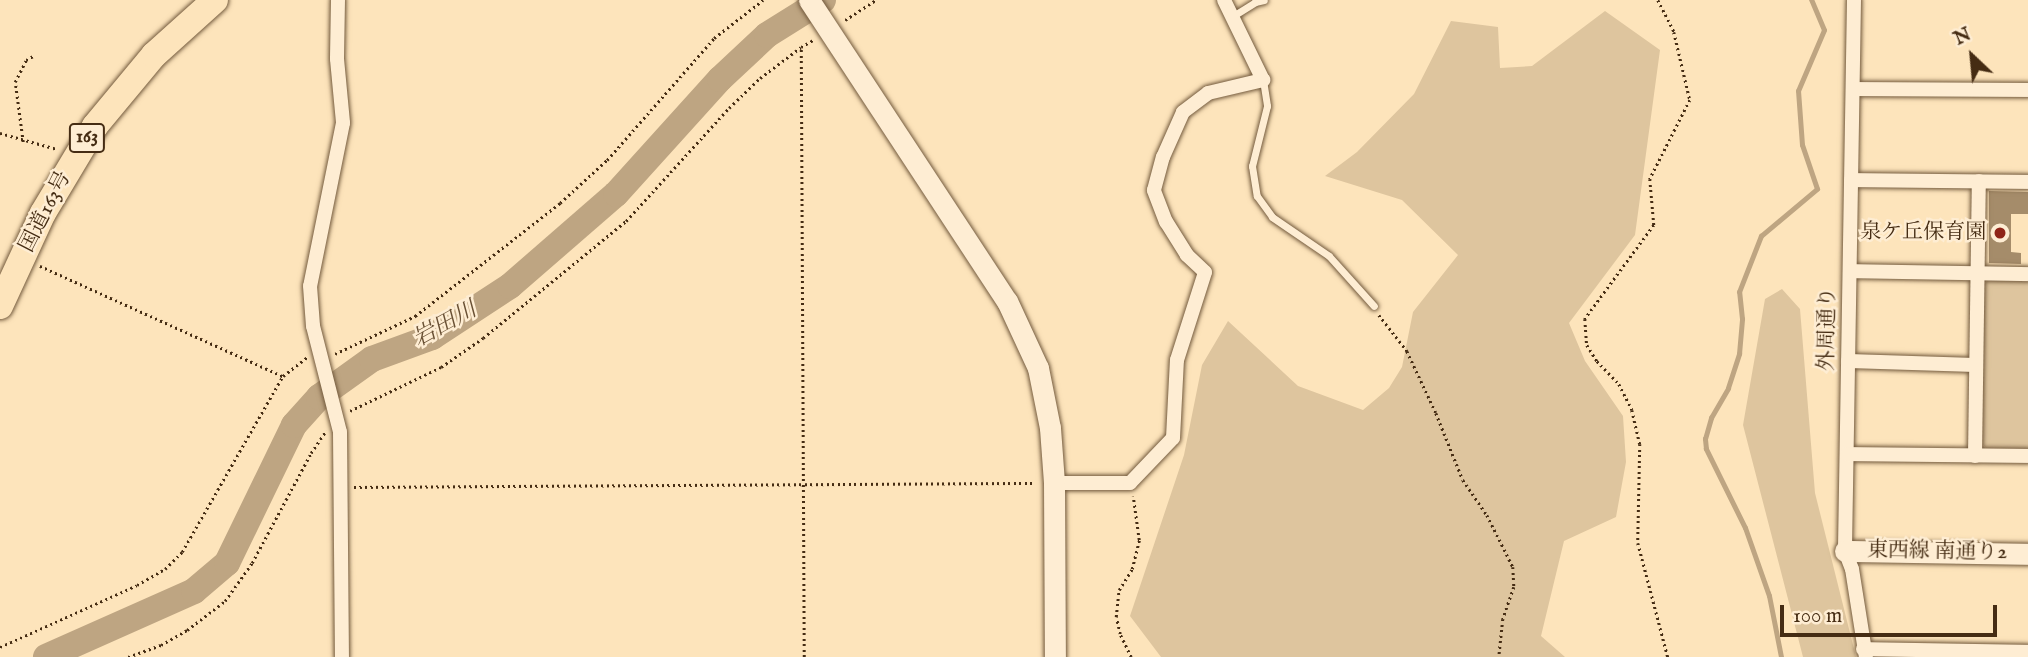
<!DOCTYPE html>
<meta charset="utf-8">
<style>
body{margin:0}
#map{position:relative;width:2028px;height:657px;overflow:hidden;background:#fde4bb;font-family:"IM FELL English","Noto Serif JP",serif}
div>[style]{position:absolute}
.green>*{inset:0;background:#dec59e}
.stream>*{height:4.5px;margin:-2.25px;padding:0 2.25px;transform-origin:2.25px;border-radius:2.25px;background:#bea582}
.river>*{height:26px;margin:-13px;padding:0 13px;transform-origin:13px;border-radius:13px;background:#bea582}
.building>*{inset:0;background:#a58c6a}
.path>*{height:2.5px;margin-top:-1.25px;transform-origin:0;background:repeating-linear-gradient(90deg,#452c13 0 2px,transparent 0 5.5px)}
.roads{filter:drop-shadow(0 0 2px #735a3d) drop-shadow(0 0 2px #735a3d)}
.lane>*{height:7px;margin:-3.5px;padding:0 3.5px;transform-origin:3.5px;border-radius:3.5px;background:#feedd3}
.street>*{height:14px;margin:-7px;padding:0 7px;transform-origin:7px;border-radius:7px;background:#feedd3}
.secondary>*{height:21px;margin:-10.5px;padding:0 10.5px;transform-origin:10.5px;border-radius:10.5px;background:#feedd3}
.highway>*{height:26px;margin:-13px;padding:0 13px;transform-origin:13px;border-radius:13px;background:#fde4bb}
.dots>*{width:19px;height:19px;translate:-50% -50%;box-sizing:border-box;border:4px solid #feedd3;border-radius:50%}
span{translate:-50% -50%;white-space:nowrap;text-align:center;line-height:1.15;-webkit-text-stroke:5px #feedd3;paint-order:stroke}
.shield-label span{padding:2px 5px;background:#feedd3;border:2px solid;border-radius:5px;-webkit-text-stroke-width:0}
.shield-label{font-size:19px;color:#452c13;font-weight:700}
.street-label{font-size:21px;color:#452c13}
.poi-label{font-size:21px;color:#452c13}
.right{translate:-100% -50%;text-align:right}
.water-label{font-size:23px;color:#695034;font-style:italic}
.north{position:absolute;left:1937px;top:21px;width:70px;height:70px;-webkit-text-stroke:5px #feedd3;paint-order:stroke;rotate:334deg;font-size:19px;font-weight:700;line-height:28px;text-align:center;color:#452c13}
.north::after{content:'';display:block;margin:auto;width:24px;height:32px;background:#452c13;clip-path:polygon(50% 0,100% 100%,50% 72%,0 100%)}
.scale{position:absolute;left:1780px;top:605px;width:217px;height:32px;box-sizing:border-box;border:4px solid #452c13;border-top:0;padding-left:9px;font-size:21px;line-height:24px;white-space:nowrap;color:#452c13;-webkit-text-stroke:5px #feedd3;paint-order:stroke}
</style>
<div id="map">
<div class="green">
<div style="clip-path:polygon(1605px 11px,1660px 50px,1635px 235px,1569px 323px,1585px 361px,1623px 416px,1626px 462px,1616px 517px,1564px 541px,1541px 636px,1565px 657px,1161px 657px,1130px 616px,1184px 455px,1202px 365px,1228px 321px,1298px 386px,1363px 410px,1389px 388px,1402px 367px,1413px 312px,1458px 255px,1402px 200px,1325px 176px,1357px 152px,1414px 94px,1451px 21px,1498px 27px,1500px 68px,1532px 66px)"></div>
<div style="clip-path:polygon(1990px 279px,2028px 279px,2028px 449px,1987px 449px,1980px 441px,1982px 286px)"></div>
<div style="clip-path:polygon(1782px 289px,1800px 309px,1815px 493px,1856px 657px,1803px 657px,1743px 425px,1765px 299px)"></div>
</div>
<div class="stream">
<div style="left:1781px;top:657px;width:62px;rotate:-101.1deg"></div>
<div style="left:1769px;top:596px;width:72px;rotate:-109.4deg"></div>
<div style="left:1745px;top:528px;width:88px;rotate:-116.3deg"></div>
<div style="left:1706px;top:449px;width:10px;rotate:-96deg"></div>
<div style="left:1705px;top:439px;width:22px;rotate:-74deg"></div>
<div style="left:1711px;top:418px;width:34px;rotate:-60deg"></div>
<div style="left:1728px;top:388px;width:36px;rotate:-72deg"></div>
<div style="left:1739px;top:354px;width:35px;rotate:-85deg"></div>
<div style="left:1742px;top:319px;width:27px;rotate:-96deg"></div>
<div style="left:1739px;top:292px;width:60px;rotate:-68.6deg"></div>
<div style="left:1761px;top:236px;width:73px;rotate:-40deg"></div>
<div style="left:1817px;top:189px;width:46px;rotate:-108.8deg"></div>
<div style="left:1802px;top:145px;width:54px;rotate:-94.2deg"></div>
<div style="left:1798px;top:91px;width:66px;rotate:-66.9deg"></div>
<div style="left:1824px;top:30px;width:33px;rotate:-113deg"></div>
</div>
<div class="river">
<div style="left:46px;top:657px;width:162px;rotate:-24deg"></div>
<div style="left:194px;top:591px;width:43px;rotate:-40.3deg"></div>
<div style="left:227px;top:563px;width:153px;rotate:-64.1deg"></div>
<div style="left:294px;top:425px;width:38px;rotate:-48deg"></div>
<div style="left:319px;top:397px;width:65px;rotate:-35.6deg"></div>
<div style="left:372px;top:359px;width:64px;rotate:-20.1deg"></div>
<div style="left:432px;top:337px;width:93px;rotate:-33.2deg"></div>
<div style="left:510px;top:286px;width:140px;rotate:-41deg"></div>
<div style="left:616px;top:194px;width:155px;rotate:-47.9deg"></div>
<div style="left:720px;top:79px;width:64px;rotate:-43.1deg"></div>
<div style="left:767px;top:35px;width:66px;rotate:-32deg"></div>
</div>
<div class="building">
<div style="clip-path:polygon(1989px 191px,2028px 192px,2028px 214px,2011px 214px,2011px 252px,2021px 253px,2021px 264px,1989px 263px)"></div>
</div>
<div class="path">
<div style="left:1658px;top:0;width:36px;rotate:63deg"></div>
<div style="left:1674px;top:32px;width:70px;rotate:76.8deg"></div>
<div style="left:1690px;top:100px;width:89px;rotate:116.9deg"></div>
<div style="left:1650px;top:179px;width:46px;rotate:85deg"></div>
<div style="left:1654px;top:225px;width:117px;rotate:126.3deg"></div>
<div style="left:1585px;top:319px;width:26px;rotate:86deg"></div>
<div style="left:1587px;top:345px;width:19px;rotate:58deg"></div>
<div style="left:1597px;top:361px;width:32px;rotate:46deg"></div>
<div style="left:1619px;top:384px;width:29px;rotate:63deg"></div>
<div style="left:1632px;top:410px;width:35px;rotate:77deg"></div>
<div style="left:1640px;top:444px;width:99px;rotate:91.2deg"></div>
<div style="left:1638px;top:543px;width:118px;rotate:75.3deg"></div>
<div style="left:845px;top:20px;width:37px;rotate:-33deg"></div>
<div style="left:0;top:133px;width:59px;rotate:15.7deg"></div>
<div style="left:23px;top:142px;width:61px;rotate:-97.6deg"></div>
<div style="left:15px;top:82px;width:25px;rotate:-63deg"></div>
<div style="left:26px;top:60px;width:10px;rotate:-29deg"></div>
<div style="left:40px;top:266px;width:267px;rotate:24.4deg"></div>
<div style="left:283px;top:376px;width:31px;rotate:-38deg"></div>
<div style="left:1379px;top:315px;width:46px;rotate:52.1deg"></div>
<div style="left:1407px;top:351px;width:68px;rotate:64.9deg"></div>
<div style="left:1436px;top:413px;width:72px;rotate:68.1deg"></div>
<div style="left:1463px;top:480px;width:42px;rotate:55.6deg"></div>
<div style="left:1487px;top:515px;width:58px;rotate:63.4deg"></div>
<div style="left:1513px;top:567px;width:20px;rotate:87deg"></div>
<div style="left:1514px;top:587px;width:34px;rotate:109deg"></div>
<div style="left:1503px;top:619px;width:38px;rotate:96deg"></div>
<div style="left:335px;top:354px;width:89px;rotate:-25.4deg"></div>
<div style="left:415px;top:316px;width:184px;rotate:-37.9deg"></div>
<div style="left:560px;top:203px;width:64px;rotate:-42.5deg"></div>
<div style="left:607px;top:160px;width:162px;rotate:-48.7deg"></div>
<div style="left:714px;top:38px;width:62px;rotate:-37.8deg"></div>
<div style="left:350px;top:411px;width:101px;rotate:-25.8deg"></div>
<div style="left:441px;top:367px;width:51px;rotate:-34.6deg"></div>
<div style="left:483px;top:338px;width:185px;rotate:-39.3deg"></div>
<div style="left:626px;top:221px;width:153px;rotate:-47.7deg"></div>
<div style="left:729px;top:108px;width:43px;rotate:-44.1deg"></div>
<div style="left:760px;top:78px;width:51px;rotate:-37.1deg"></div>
<div style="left:354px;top:487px;width:682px;rotate:-0.34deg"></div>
<div style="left:0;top:647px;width:150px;rotate:-24.3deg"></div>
<div style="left:137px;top:585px;width:32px;rotate:-30deg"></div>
<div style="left:165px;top:569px;width:24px;rotate:-45deg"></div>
<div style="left:182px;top:552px;width:203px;rotate:-60.2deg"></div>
<div style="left:128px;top:657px;width:35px;rotate:-20deg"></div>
<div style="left:161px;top:645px;width:30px;rotate:-30deg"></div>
<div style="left:187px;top:630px;width:48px;rotate:-37.3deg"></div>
<div style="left:225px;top:601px;width:47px;rotate:-54.6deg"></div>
<div style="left:252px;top:563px;width:125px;rotate:-61.8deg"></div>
<div style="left:311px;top:453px;width:27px;rotate:-56deg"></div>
<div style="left:804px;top:657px;width:610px;rotate:-90.28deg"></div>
<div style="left:801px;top:47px;width:16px;rotate:-30deg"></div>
<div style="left:1131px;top:657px;width:25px;rotate:-116deg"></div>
<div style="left:1120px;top:634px;width:17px;rotate:-103deg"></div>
<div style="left:1116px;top:617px;width:27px;rotate:-84deg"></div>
<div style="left:1119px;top:590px;width:25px;rotate:-58deg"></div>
<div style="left:1132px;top:569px;width:30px;rotate:-76deg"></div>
<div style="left:1139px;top:540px;width:44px;rotate:-97.8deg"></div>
</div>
<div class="roads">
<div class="lane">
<div style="left:1233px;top:16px;width:26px;rotate:-32deg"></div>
<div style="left:1255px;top:2px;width:9px;rotate:-13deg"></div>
<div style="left:1263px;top:80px;width:26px;rotate:81deg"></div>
<div style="left:1267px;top:106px;width:62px;rotate:104deg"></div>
<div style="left:1252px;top:166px;width:30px;rotate:81deg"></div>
<div style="left:1257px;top:196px;width:26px;rotate:54deg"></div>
<div style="left:1272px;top:217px;width:69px;rotate:34.4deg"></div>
<div style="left:1329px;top:256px;width:67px;rotate:48deg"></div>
</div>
<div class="street">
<div style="left:338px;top:0;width:59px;rotate:91deg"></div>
<div style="left:337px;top:59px;width:64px;rotate:84.6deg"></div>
<div style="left:343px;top:123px;width:166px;rotate:101.4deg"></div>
<div style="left:310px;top:286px;width:40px;rotate:85.7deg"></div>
<div style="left:313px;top:326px;width:109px;rotate:75.7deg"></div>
<div style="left:340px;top:432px;width:225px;rotate:89.5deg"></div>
<div style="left:1854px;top:0;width:551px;rotate:90.94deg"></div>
<div style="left:1845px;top:551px;width:19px;rotate:69deg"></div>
<div style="left:1852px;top:569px;width:89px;rotate:81deg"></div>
<div style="left:1853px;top:89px;width:175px;rotate:0.3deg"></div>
<div style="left:1851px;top:180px;width:177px;rotate:0.6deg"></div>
<div style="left:1850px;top:271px;width:178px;rotate:1deg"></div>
<div style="left:1848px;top:361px;width:128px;rotate:1.8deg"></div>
<div style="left:1847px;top:454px;width:181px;rotate:0.6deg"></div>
<div style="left:1975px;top:456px;width:275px;rotate:-89.2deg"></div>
<div style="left:1054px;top:483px;width:76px"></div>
<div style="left:1130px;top:483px;width:62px;rotate:-46.3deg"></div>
<div style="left:1173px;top:438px;width:78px;rotate:-87.1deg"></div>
<div style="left:1177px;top:360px;width:92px;rotate:-72.3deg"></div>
<div style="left:1205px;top:272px;width:25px;rotate:-137deg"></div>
<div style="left:1187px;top:255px;width:39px;rotate:-122deg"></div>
<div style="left:1166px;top:222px;width:34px;rotate:-111deg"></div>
<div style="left:1154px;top:190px;width:34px;rotate:-75deg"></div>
<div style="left:1163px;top:157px;width:49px;rotate:-66deg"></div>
<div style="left:1183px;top:112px;width:31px;rotate:-37deg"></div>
<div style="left:1208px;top:93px;width:57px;rotate:-13.3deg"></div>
<div style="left:1263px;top:80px;width:89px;rotate:-116deg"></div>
<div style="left:1863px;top:649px;width:165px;rotate:1deg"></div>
</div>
<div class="secondary">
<div style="left:809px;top:0;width:360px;rotate:56.7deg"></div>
<div style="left:1007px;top:301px;width:74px;rotate:65.2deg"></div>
<div style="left:1038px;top:368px;width:61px;rotate:78.7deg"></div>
<div style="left:1050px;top:428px;width:55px;rotate:85.8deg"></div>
<div style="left:1054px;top:483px;width:174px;rotate:89.7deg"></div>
<div style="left:1845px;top:551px;width:183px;rotate:0.9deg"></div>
</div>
<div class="highway">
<div style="left:0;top:306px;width:102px;rotate:-65.2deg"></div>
<div style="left:43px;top:213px;width:101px;rotate:-59.1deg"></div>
<div style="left:95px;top:126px;width:92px;rotate:-50.3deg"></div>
<div style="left:154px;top:55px;width:82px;rotate:-42deg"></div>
</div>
</div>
<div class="dots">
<div style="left:2000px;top:233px;background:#8f2418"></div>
</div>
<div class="shield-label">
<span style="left:87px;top:138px">163</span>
</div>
<div class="street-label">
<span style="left:46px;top:212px;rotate:-63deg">国道163号</span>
<span style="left:1828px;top:329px;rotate:-89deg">外周通り</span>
<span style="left:1937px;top:552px;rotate:1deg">東西線 南通り2</span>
</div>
<div class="poi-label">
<span class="right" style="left:1986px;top:233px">泉ケ丘保育園</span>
</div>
<div class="water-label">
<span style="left:445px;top:325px;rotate:-29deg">岩田川</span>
</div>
<div class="north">N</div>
<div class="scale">100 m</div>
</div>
